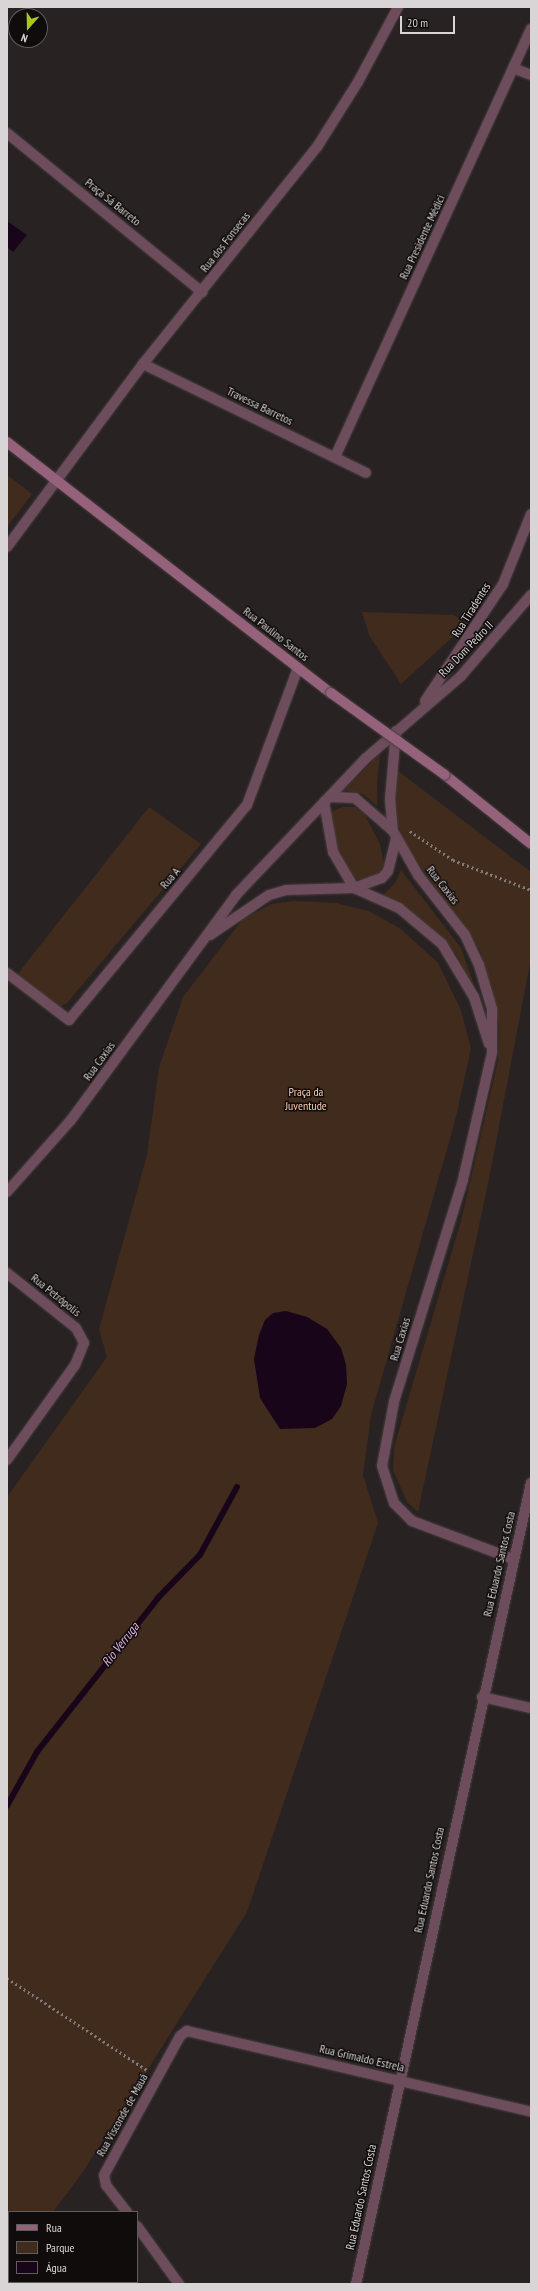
<!DOCTYPE html>
<meta charset="utf-8">
<style>
body{margin:0}
#map{position:relative;width:538px;height:2291px;overflow:hidden;background:#292222;font-family:"PT Sans Narrow",sans-serif}
div>[style]{position:absolute}
.green>*{inset:0;background:#412b1c}
.water>*{inset:0;background:#180519}
.stream>*{height:5.5px;margin:-2.75px;padding:0 2.75px;transform-origin:2.75px;border-radius:2.75px;background:#180519}
.path>*{height:2.5px;margin-top:-1.25px;transform-origin:0;background:repeating-linear-gradient(90deg,#7f7979 0 2px,transparent 0 5px)}
.roads{filter:drop-shadow(0 0 1px #453e3f) drop-shadow(0 0 1px #453e3f)}
.street>*{height:10px;margin:-5px;padding:0 5px;transform-origin:5px;border-radius:5px;background:#6d4c5c}
.secondary>*{height:10px;margin:-5px;padding:0 5px;transform-origin:5px;border-radius:5px;background:#96627b}
.bridges{filter:drop-shadow(0 0 1px #453e3f) drop-shadow(0 0 1px #453e3f)}
.secondary-bridge>*{height:10px;margin:-5px;padding:0 5px;transform-origin:5px;border-radius:5px;background:#96627b}
span{translate:-50% -50%;white-space:nowrap;text-align:center;line-height:1.15;-webkit-text-stroke:3px #100c0c;paint-order:stroke}
.street-label{font-size:12px;color:#d9d4d5}
.park-label{font-size:12px;color:#fbcdb0}
.water-label{font-size:13px;color:#e1b2e0;font-style:italic}
.frame{position:absolute;inset:0;border:8px solid #d9d4d5;pointer-events:none}
.legend{position:absolute;left:8px;top:2211px;width:130px;height:72px;box-sizing:border-box;background:#100c0c;border:1px solid #605c5c;margin:0;padding:5px 7px;list-style:none;font-size:12px;color:#d9d4d5}
.legend li{display:flex;align-items:center;gap:8px;height:20px}
.legend b{width:20px;border:1px solid #605c5c}
.north{position:absolute;left:8px;top:8px;width:40px;height:40px;box-sizing:border-box;background:#100c0c;border:1px solid #605c5c;border-radius:50%;rotate:200deg;font-size:11px;font-weight:700;line-height:16px;text-align:center;color:#d9d4d5}
.north::after{content:'';display:block;margin:auto;width:14px;height:18px;background:#a9c71a;clip-path:polygon(50% 0,100% 100%,50% 72%,0 100%)}
.scale{position:absolute;left:400px;top:16px;width:55px;height:18px;box-sizing:border-box;border:2px solid #d9d4d5;border-top:0;padding-left:5px;font-size:12px;line-height:14px;white-space:nowrap;color:#d9d4d5;-webkit-text-stroke:3px #100c0c;paint-order:stroke}
</style>
<div id="map">
<div class="green">
<div style="clip-path:polygon(7px 475px,32px 494px,7px 527px)"></div>
<div style="clip-path:polygon(362px 612px,454px 615px,467px 624px,401px 684px,369px 635px)"></div>
<div style="clip-path:polygon(380px 753px,377px 784px,377px 806px,363px 794px,344px 790px)"></div>
<div style="clip-path:polygon(398px 771px,531px 872px,531px 958px,489px 1179px,418px 1512px,407px 1502px,393px 1470px,394px 1447px,461px 1221px,498px 1061px,499px 1025px,480px 950px,404px 844px,396px 817px,394px 779px)"></div>
<div style="clip-path:polygon(149px 807px,201px 844px,67px 1003px,58px 1008px,16px 976px)"></div>
<div style="clip-path:polygon(342px 807px,355px 807px,365px 815px,380px 844px,384px 864px,377px 878px,351px 880px,337px 859px,331px 812px)"></div>
<div style="clip-path:polygon(401px 870px,461px 948px,480px 1002px,456px 954px,439px 938px,380px 898px,395px 883px)"></div>
<div style="clip-path:polygon(294px 901px,336px 903px,369px 911px,401px 929px,438px 963px,461px 1010px,471px 1049px,455px 1121px,371px 1415px,363px 1475px,378px 1523px,247px 1912px,83px 2172px,53px 2212px,9px 2212px,9px 2282px,52px 2284px,7px 2284px,7px 1497px,107px 1357px,99px 1329px,147px 1155px,159px 1067px,183px 997px,242px 920px,271px 904px)"></div>
</div>
<div class="water">
<div style="clip-path:polygon(7px 221px,27px 235px,13px 252px,7px 247px)"></div>
<div style="clip-path:polygon(286px 1311px,307px 1317px,327px 1329px,341px 1348px,346px 1365px,347px 1384px,341px 1406px,332px 1419px,315px 1428px,280px 1429px,260px 1398px,254px 1359px,259px 1335px,265px 1320px,273px 1313px)"></div>
</div>
<div class="stream">
<div style="left:7px;top:1806px;width:62px;rotate:-60.9deg"></div>
<div style="left:37px;top:1752px;width:196px;rotate:-51.8deg"></div>
<div style="left:158px;top:1598px;width:60px;rotate:-45.7deg"></div>
<div style="left:200px;top:1555px;width:77px;rotate:-61.4deg"></div>
</div>
<div class="path">
<div style="left:410px;top:831px;width:52px;rotate:34deg"></div>
<div style="left:453px;top:860px;width:84px;rotate:21deg"></div>
<div style="left:7px;top:1978px;width:168px;rotate:33.3deg"></div>
</div>
<div class="roads">
<div class="street">
<div style="left:513px;top:68px;width:19px;rotate:21deg"></div>
<div style="left:7px;top:133px;width:252px;rotate:39.2deg"></div>
<div style="left:143px;top:364px;width:248px;rotate:26deg"></div>
<div style="left:335px;top:457px;width:471px;rotate:-65.4deg"></div>
<div style="left:7px;top:547px;width:228px;rotate:-53.4deg"></div>
<div style="left:143px;top:364px;width:278px;rotate:-51.3deg"></div>
<div style="left:317px;top:147px;width:77px;rotate:-57.8deg"></div>
<div style="left:358px;top:82px;width:85px;rotate:-61.9deg"></div>
<div style="left:425px;top:701px;width:141px;rotate:-56.3deg"></div>
<div style="left:503px;top:584px;width:75px;rotate:-68.2deg"></div>
<div style="left:396px;top:731px;width:68px;rotate:95deg"></div>
<div style="left:390px;top:799px;width:32px;rotate:85deg"></div>
<div style="left:393px;top:831px;width:51px;rotate:60.4deg"></div>
<div style="left:418px;top:875px;width:76px;rotate:51.9deg"></div>
<div style="left:465px;top:935px;width:33px;rotate:65deg"></div>
<div style="left:479px;top:965px;width:46px;rotate:73.5deg"></div>
<div style="left:492px;top:1009px;width:44px;rotate:90deg"></div>
<div style="left:492px;top:1053px;width:130px;rotate:102.9deg"></div>
<div style="left:463px;top:1180px;width:232px;rotate:107.3deg"></div>
<div style="left:394px;top:1402px;width:65px;rotate:100.6deg"></div>
<div style="left:382px;top:1466px;width:39px;rotate:72deg"></div>
<div style="left:394px;top:1503px;width:25px;rotate:45deg"></div>
<div style="left:412px;top:1521px;width:108px;rotate:20.6deg"></div>
<div style="left:329px;top:797px;width:26px;rotate:2deg"></div>
<div style="left:355px;top:798px;width:50px;rotate:41deg"></div>
<div style="left:324px;top:802px;width:51px;rotate:79.8deg"></div>
<div style="left:333px;top:852px;width:42px;rotate:59.7deg"></div>
<div style="left:354px;top:888px;width:49px;rotate:24deg"></div>
<div style="left:399px;top:908px;width:56px;rotate:39.9deg"></div>
<div style="left:442px;top:944px;width:62px;rotate:58.9deg"></div>
<div style="left:474px;top:997px;width:49px;rotate:72.3deg"></div>
<div style="left:210px;top:935px;width:71px;rotate:-34.1deg"></div>
<div style="left:269px;top:895px;width:18px;rotate:-16deg"></div>
<div style="left:286px;top:890px;width:68px;rotate:-1.7deg"></div>
<div style="left:354px;top:888px;width:30px;rotate:-20deg"></div>
<div style="left:382px;top:878px;width:9px;rotate:-49deg"></div>
<div style="left:388px;top:871px;width:33px;rotate:-76deg"></div>
<div style="left:7px;top:973px;width:78px;rotate:37.2deg"></div>
<div style="left:69px;top:1020px;width:279px;rotate:-50.4deg"></div>
<div style="left:247px;top:805px;width:146px;rotate:-69.6deg"></div>
<div style="left:7px;top:1192px;width:96px;rotate:-48.4deg"></div>
<div style="left:71px;top:1120px;width:279px;rotate:-53.7deg"></div>
<div style="left:236px;top:895px;width:187px;rotate:-46.5deg"></div>
<div style="left:365px;top:759px;width:127px;rotate:-40.8deg"></div>
<div style="left:461px;top:676px;width:107px;rotate:-49.2deg"></div>
<div style="left:7px;top:1273px;width:88px;rotate:38.6deg"></div>
<div style="left:76px;top:1328px;width:17px;rotate:62deg"></div>
<div style="left:84px;top:1343px;width:24px;rotate:112deg"></div>
<div style="left:75px;top:1365px;width:117px;rotate:125.6deg"></div>
<div style="left:482px;top:1697px;width:50px;rotate:12.7deg"></div>
<div style="left:127px;top:2212px;width:34px;rotate:-128deg"></div>
<div style="left:106px;top:2185px;width:10px;rotate:-101deg"></div>
<div style="left:104px;top:2175px;width:158px;rotate:-61.3deg"></div>
<div style="left:180px;top:2036px;width:9px;rotate:-36deg"></div>
<div style="left:187px;top:2031px;width:353px;rotate:13.2deg"></div>
<div style="left:137px;top:2226px;width:72px;rotate:54.1deg"></div>
<div style="left:356px;top:2284px;width:820px;rotate:-77.68deg"></div>
</div>
<div class="secondary">
<div style="left:7px;top:442px;width:410px;rotate:37.8deg"></div>
<div style="left:445px;top:775px;width:110px;rotate:38.7deg"></div>
</div>
</div>
<div class="bridges">
<div class="secondary-bridge">
<div style="left:331px;top:693px;width:140px;rotate:35.7deg"></div>
</div>
</div>
<div class="street-label">
<span style="left:113px;top:202px;rotate:39deg">Praça Sá Barreto</span>
<span style="left:422px;top:237px;rotate:-65deg">Rua Presidente Médici</span>
<span style="left:225px;top:242px;rotate:-52deg">Rua dos Fonsecas</span>
<span style="left:260px;top:406px;rotate:26deg">Travessa Barretos</span>
<span style="left:471px;top:610px;rotate:-58deg">Rua Tiradentes</span>
<span style="left:276px;top:634px;rotate:38deg">Rua Paulino Santos</span>
<span style="left:466px;top:649px;rotate:-46deg">Rua Dom Pedro II</span>
<span style="left:170px;top:878px;rotate:-50deg">Rua A</span>
<span style="left:443px;top:885px;rotate:52deg">Rua Caxias</span>
<span style="left:99px;top:1061px;rotate:-54deg">Rua Caxias</span>
<span style="left:56px;top:1295px;rotate:39deg">Rua Petrópolis</span>
<span style="left:400px;top:1339px;rotate:-73deg">Rua Caxias</span>
<span style="left:499px;top:1564px;rotate:-77deg">Rua Eduardo Santos Costa</span>
<span style="left:429px;top:1880px;rotate:-78deg">Rua Eduardo Santos Costa</span>
<span style="left:362px;top:2058px;rotate:13deg">Rua Grimaldo Estrela</span>
<span style="left:122px;top:2115px;rotate:-61deg">Rua Visconde de Mauá</span>
<span style="left:361px;top:2197px;rotate:-78deg">Rua Eduardo Santos Costa</span>
</div>
<div class="park-label">
<span style="left:306px;top:1099px">Praça da<br>Juventude</span>
</div>
<div class="water-label">
<span style="left:121px;top:1645px;rotate:-52deg">Rio Verruga</span>
</div>
<div class="frame"></div>
<ul class="legend">
<li><b style="height:5px;background:#96627b"></b>Rua</li>
<li><b style="height:11px;background:#412b1c"></b>Parque</li>
<li><b style="height:11px;background:#180519"></b>Água</li>
</ul>
<div class="north">N</div>
<div class="scale">20 m</div>
</div>
